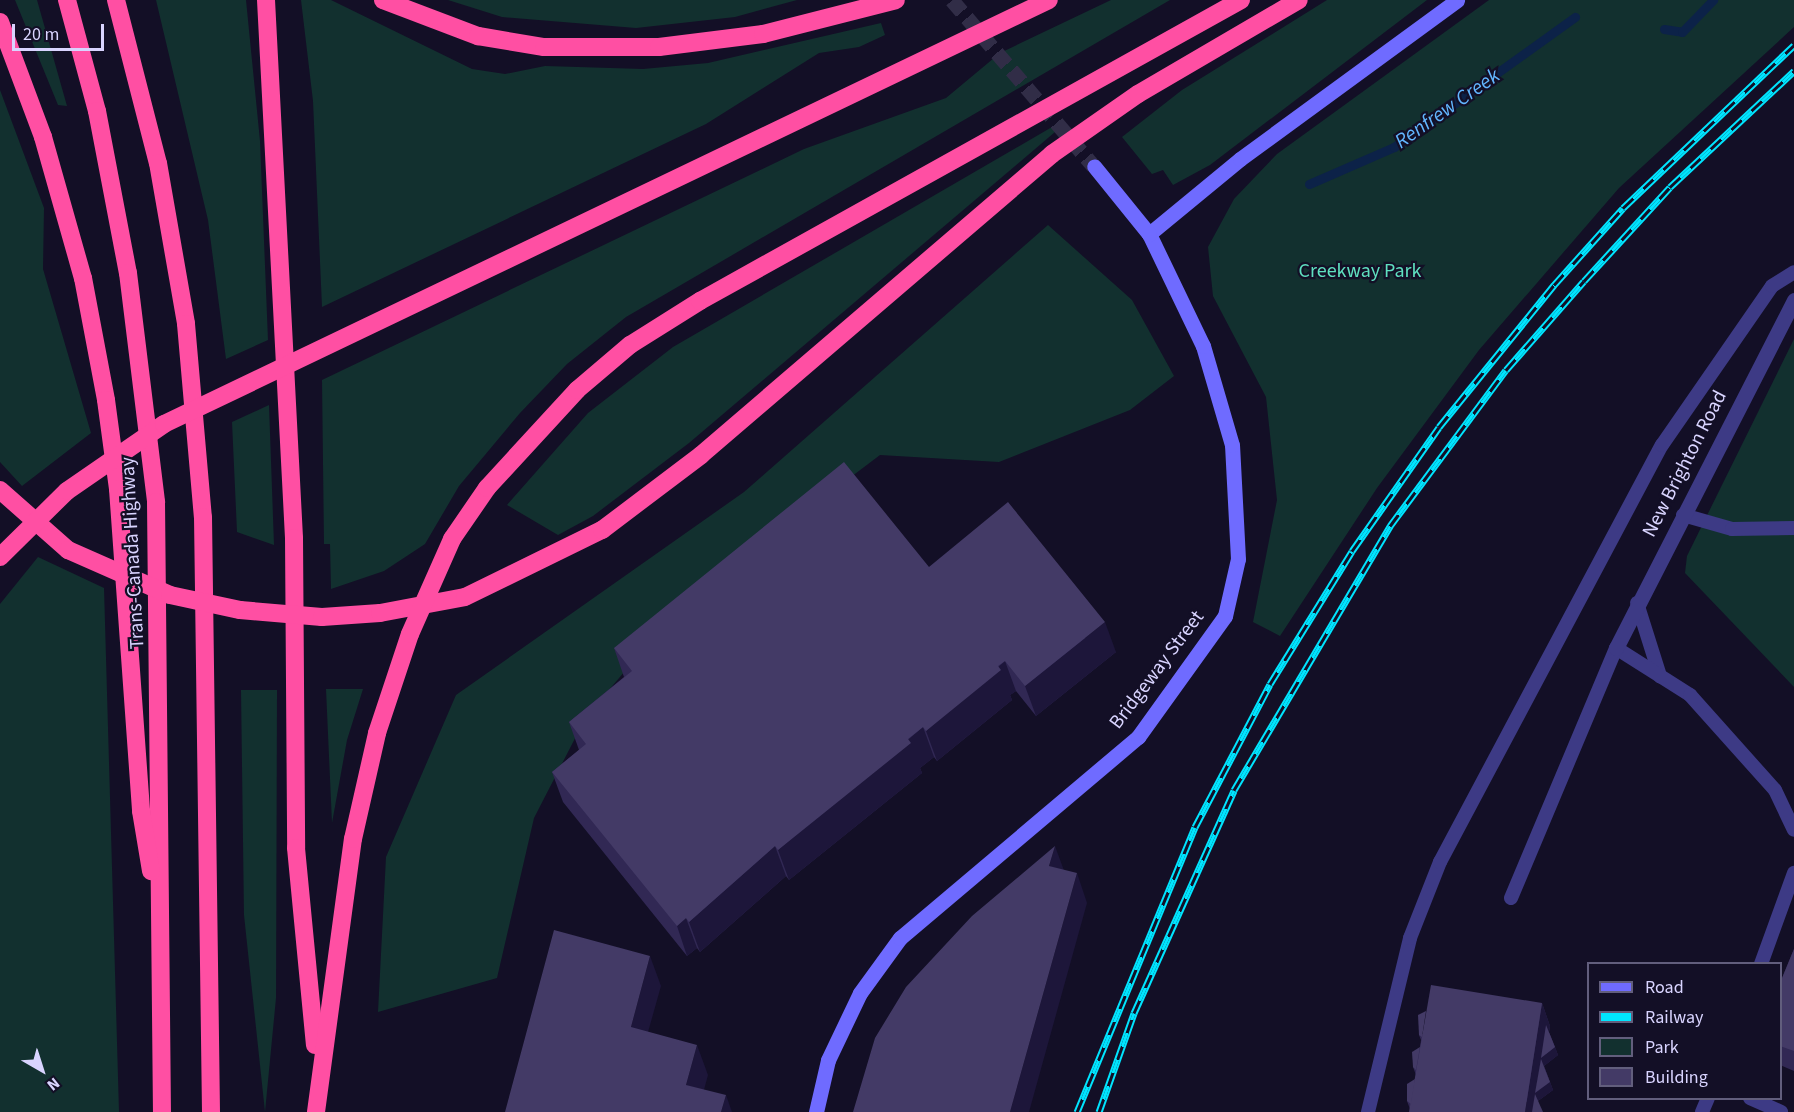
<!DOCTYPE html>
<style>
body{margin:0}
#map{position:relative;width:1794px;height:1112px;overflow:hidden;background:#130f26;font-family:"Source Sans 3",sans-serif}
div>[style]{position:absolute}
.green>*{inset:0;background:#12302f}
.stream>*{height:9px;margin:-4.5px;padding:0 4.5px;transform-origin:4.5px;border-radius:4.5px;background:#0c2248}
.secondary-tunnel>*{height:15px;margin-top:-7.5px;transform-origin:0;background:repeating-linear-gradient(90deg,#312d47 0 15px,transparent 0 23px)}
.lane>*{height:14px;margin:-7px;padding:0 7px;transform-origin:7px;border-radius:7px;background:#3d3a85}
.street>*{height:15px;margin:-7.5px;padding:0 7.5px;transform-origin:7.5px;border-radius:7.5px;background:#3d3a85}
.secondary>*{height:15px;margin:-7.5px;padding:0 7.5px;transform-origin:7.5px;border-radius:7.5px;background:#6f6bff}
.highway>*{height:18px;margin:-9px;padding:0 9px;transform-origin:9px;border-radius:9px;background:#ff4fa3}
.rail>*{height:7px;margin-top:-3.5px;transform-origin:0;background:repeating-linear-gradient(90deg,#130f26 0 14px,#00e5ff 0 28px);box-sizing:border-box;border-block:2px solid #00e5ff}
.wall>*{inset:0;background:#312854}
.shaded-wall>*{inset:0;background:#1d163a}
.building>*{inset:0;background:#433a66}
span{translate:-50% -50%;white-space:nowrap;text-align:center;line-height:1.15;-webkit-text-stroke:4.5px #130f26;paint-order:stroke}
.park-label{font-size:20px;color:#5fe0c0}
.street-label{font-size:20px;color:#d9d4ff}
.water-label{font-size:21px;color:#62b6ff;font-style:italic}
.legend{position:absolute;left:1587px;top:962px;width:195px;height:138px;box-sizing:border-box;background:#130f26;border:2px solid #625e7d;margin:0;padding:8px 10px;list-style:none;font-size:18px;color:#d9d4ff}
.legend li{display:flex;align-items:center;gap:12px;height:30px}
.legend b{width:30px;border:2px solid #625e7d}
.north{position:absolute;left:12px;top:1040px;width:60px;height:60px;-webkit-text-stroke:4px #130f26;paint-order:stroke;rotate:141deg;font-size:16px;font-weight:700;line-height:24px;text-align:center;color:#d9d4ff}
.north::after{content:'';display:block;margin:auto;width:21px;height:27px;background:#d9d4ff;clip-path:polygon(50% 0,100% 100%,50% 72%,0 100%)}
.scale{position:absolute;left:12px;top:24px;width:92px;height:27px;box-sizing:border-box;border:3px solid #d9d4ff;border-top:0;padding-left:8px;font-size:18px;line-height:21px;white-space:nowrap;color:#d9d4ff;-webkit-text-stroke:4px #130f26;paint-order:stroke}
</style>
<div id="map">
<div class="green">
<div style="clip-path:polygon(15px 0,37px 0,67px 106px,58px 105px)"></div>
<div style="clip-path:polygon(156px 0,246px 0,260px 141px,268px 340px,226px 359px,208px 220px)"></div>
<div style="clip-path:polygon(301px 0,331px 0,472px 69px,505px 74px,545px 66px,643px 69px,708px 63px,881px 23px,885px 35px,859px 47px,819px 53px,706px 124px,322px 307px,313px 101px)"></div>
<div style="clip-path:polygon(448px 0,797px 0,735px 17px,636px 28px,502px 17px)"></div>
<div style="clip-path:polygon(1111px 0,1170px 0,626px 317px,567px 364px,520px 413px,459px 486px,425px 544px,384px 571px,331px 589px,330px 544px,324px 544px,322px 380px,804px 149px,946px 98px,1000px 53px)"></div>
<div style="clip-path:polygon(1327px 0,1427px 0,1210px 165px,1173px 185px,1163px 170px,1152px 174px,1122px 137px,1182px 90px)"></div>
<div style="clip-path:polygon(1489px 0,1794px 0,1794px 27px,1619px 188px,1479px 350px,1377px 488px,1280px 636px,1253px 622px,1277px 500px,1266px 397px,1213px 296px,1208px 247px,1234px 199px,1277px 154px)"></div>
<div style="clip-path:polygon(0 90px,44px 208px,43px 269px,91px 433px,22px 486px,0 462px)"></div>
<div style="clip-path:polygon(1052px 127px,1055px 132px,689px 443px,593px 516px,558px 535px,507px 505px,588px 413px,673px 347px)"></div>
<div style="clip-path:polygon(1048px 225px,1132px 300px,1174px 376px,1130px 410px,999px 462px,880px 455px,769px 539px,636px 658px,586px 717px,534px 818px,497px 978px,378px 1012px,386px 857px,456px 695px,744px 492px)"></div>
<div style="clip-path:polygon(1794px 339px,1794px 687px,1685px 573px,1687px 556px)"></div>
<div style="clip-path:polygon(269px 405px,274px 545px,237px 532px,232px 422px)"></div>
<div style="clip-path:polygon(38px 557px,104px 588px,119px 1112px,0 1112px,0 604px)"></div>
<div style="clip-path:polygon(326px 689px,363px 689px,347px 740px,332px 823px)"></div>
<div style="clip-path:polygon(241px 690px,277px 690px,276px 998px,265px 1112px,244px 915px)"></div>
</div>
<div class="stream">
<div style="left:1664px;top:29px;width:18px;rotate:9deg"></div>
<div style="left:1682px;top:32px;width:45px;rotate:-45.9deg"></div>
<div style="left:1309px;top:184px;width:93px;rotate:-23.5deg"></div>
<div style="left:1394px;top:147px;width:223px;rotate:-35.7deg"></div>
</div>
<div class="secondary-tunnel">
<div style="left:952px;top:0;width:218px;rotate:49.5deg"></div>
</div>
<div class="lane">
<div style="left:1683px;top:515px;width:51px;rotate:15.9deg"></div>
<div style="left:1732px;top:529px;width:62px;rotate:-0.9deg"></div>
<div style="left:1637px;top:603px;width:77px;rotate:72.5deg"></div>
<div style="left:1511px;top:898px;width:271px;rotate:-67.2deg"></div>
<div style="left:1616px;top:648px;width:88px;rotate:32.4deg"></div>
<div style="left:1690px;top:695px;width:127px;rotate:48.2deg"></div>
<div style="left:1775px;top:790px;width:44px;rotate:64.6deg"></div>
<div style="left:1761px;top:964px;width:97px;rotate:-70.1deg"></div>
<div style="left:1750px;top:1098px;width:34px;rotate:24deg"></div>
<div style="left:1368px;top:1112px;width:179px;rotate:-76.4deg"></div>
<div style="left:1410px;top:938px;width:82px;rotate:-68.5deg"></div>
<div style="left:1440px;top:862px;width:472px;rotate:-62deg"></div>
<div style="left:1662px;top:445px;width:193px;rotate:-55.3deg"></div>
<div style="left:1772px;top:286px;width:26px;rotate:-32deg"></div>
<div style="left:1702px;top:1112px;width:15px;rotate:-67deg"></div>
</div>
<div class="street">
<div style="left:1616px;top:648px;width:391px;rotate:-62.9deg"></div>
</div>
<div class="secondary">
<div style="left:1149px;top:234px;width:118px;rotate:-39.5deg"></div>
<div style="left:1240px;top:159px;width:269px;rotate:-36.2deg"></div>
<div style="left:816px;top:1112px;width:53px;rotate:-77deg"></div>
<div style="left:828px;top:1060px;width:74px;rotate:-64.5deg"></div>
<div style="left:860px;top:993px;width:68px;rotate:-54deg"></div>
<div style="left:900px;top:938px;width:312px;rotate:-40.2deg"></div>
<div style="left:1138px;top:737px;width:149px;rotate:-54.3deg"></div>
<div style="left:1225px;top:616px;width:58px;rotate:-77.2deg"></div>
<div style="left:1238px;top:559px;width:114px;rotate:-93deg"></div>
<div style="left:1232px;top:445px;width:103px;rotate:-106.3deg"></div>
<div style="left:1203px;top:346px;width:124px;rotate:-115.7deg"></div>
<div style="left:1149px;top:234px;width:87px;rotate:-129deg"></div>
</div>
<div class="highway">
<div style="left:67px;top:0;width:115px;rotate:74.9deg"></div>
<div style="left:97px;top:111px;width:165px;rotate:79.2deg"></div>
<div style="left:128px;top:273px;width:231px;rotate:83deg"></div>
<div style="left:156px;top:502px;width:610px;rotate:89.44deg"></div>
<div style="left:116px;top:0;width:168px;rotate:75.6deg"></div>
<div style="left:158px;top:163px;width:163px;rotate:80.1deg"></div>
<div style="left:186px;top:324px;width:194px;rotate:85deg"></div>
<div style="left:203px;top:517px;width:595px;rotate:89.23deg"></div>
<div style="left:266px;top:0;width:539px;rotate:87.02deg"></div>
<div style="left:294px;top:538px;width:310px;rotate:89.6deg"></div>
<div style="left:296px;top:848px;width:198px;rotate:84.5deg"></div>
<div style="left:383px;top:0;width:102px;rotate:20.8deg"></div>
<div style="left:478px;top:36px;width:67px;rotate:9.5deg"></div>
<div style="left:544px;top:47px;width:115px"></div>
<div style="left:659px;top:47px;width:105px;rotate:-7.1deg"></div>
<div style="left:763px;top:34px;width:137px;rotate:-14.3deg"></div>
<div style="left:0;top:22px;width:123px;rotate:69.5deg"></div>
<div style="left:43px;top:137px;width:147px;rotate:74.2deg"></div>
<div style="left:83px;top:278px;width:124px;rotate:79.3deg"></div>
<div style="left:106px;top:400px;width:90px;rotate:82.3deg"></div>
<div style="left:118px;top:489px;width:323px;rotate:85.9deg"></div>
<div style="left:141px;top:811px;width:61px;rotate:80.5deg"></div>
<div style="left:0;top:490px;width:91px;rotate:41.4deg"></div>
<div style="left:68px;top:550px;width:111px;rotate:23.8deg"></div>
<div style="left:170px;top:595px;width:72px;rotate:12.1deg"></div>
<div style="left:240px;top:610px;width:82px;rotate:4.9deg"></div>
<div style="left:322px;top:617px;width:58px;rotate:-3.9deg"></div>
<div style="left:380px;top:613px;width:86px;rotate:-10.7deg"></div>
<div style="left:465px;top:597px;width:153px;rotate:-26.1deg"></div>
<div style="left:602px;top:530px;width:124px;rotate:-37.1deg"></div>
<div style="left:701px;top:455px;width:462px;rotate:-40.6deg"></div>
<div style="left:1052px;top:154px;width:105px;rotate:-34.9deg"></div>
<div style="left:1138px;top:94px;width:186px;rotate:-30.3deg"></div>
<div style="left:0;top:557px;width:94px;rotate:-44.6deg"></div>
<div style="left:67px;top:491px;width:118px;rotate:-34.6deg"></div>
<div style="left:164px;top:424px;width:981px;rotate:-25.6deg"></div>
<div style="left:316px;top:1112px;width:275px;rotate:-82.3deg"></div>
<div style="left:353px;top:839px;width:109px;rotate:-77.2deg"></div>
<div style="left:377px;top:733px;width:104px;rotate:-71.6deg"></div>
<div style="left:410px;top:634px;width:104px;rotate:-66.1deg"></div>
<div style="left:452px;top:539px;width:62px;rotate:-55.5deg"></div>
<div style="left:487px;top:488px;width:133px;rotate:-47.4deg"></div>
<div style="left:577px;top:390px;width:70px;rotate:-40.3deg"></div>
<div style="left:630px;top:345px;width:83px;rotate:-32.2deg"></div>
<div style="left:700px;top:301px;width:619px;rotate:-29.09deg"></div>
</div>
<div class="rail">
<div style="left:1077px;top:1112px;width:308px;rotate:-67.5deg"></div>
<div style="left:1195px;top:827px;width:161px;rotate:-62.3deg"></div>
<div style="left:1270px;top:684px;width:156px;rotate:-58.3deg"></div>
<div style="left:1352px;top:551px;width:151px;rotate:-54.9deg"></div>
<div style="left:1439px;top:427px;width:183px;rotate:-51deg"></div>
<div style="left:1554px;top:285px;width:103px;rotate:-48.1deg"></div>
<div style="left:1623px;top:208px;width:236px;rotate:-43.6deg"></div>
<div style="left:1099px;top:1112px;width:105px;rotate:-70.5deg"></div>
<div style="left:1134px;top:1013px;width:244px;rotate:-65.8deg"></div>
<div style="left:1234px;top:790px;width:307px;rotate:-59.4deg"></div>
<div style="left:1390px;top:526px;width:194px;rotate:-53.4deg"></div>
<div style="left:1506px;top:370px;width:118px;rotate:-48.8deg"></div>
<div style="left:1584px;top:281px;width:127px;rotate:-47.5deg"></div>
<div style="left:1670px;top:187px;width:170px;rotate:-43.1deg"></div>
</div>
<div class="wall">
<div style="clip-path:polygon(929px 567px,1116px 652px,1036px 716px,1016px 691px,1010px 695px,1012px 700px,937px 761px,934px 757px,920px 768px,922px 773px,789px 880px,786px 876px,700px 952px,697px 948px,687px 956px,563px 802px,552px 772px,579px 750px,569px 722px,624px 677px,614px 648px)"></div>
<div style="clip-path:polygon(1794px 949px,1794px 1071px,1780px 1065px,1780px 983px)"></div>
<div style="clip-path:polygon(1542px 1003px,1550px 1026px,1549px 1032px,1558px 1055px,1544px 1066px,1553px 1090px,1538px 1101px,1410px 1109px,1407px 1101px,1415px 1079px,1416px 1075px,1413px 1067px,1420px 1047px,1421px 1040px,1419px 1035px)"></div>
</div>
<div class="shaded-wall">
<div style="clip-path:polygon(1105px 622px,1116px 652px,1036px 716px,1025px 686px)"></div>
<div style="clip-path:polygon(1005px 661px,1016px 691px,1010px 695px,1012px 700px,937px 761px,926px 731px)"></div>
<div style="clip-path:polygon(923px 727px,934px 757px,920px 768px,922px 773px,789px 880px,778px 850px)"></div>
<div style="clip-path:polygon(775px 846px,786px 876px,700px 952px,689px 922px)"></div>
<div style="clip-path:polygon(1055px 846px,1066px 876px,1049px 866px)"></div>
<div style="clip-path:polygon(1077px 873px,1087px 903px,1029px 1112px,1010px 1112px)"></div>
<div style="clip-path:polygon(686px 918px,697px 948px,687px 956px,677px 926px)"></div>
<div style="clip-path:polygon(650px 956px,661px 986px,641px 1057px,631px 1027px)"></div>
<div style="clip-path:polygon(1542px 1003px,1550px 1026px,1546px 1054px,1555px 1047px,1558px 1055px,1544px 1066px,1553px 1090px,1538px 1101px,1537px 1112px,1525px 1112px)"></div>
<div style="clip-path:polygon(697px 1045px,708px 1075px,698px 1112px,686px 1085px)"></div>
<div style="clip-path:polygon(726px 1095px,732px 1112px,721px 1112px)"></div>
</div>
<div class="building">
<div style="clip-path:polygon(844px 462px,929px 567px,1008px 502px,1105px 622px,1025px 686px,1005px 661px,998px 666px,1001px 670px,926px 731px,923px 727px,908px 739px,911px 743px,778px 850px,775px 846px,689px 922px,686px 918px,677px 926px,552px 772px,586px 744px,569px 722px,632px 671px,614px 648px)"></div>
<div style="clip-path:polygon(1055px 846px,1049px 866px,1077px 873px,1010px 1112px,853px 1112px,875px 1038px,906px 987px,972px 916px)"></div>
<div style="clip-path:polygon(554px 930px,650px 956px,631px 1027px,697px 1045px,686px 1085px,726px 1095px,721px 1112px,505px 1112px)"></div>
<div style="clip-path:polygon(1794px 949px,1794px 1051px,1780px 1046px,1780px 983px)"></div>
<div style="clip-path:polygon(1431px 985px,1542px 1003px,1525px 1112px,1409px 1112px)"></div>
<div style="clip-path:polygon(1426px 1011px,1422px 1037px,1419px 1035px,1418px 1015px)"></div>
<div style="clip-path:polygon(1546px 1025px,1555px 1047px,1541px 1058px)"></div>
<div style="clip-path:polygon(1420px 1047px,1416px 1070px,1413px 1067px,1412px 1052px)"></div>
<div style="clip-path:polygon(1541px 1059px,1550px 1082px,1535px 1093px)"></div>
<div style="clip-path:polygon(1415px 1079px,1411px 1104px,1407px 1101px,1407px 1084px)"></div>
<div style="clip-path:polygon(1535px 1094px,1543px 1112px,1532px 1112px)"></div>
</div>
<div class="park-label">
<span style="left:1360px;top:271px">Creekway Park</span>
</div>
<div class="street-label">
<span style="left:1685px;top:464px;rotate:-63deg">New Brighton Road</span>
<span style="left:133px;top:553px;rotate:-93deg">Trans-Canada Highway</span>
<span style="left:1157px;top:670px;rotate:-53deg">Bridgeway Street</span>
</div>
<div class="water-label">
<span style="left:1447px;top:108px;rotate:-35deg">Renfrew Creek</span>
</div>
<ul class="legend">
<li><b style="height:8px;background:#6f6bff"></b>Road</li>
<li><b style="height:8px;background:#00e5ff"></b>Railway</li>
<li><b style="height:16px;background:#12302f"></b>Park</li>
<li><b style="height:16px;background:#433a66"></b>Building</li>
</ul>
<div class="north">N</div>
<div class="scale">20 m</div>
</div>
